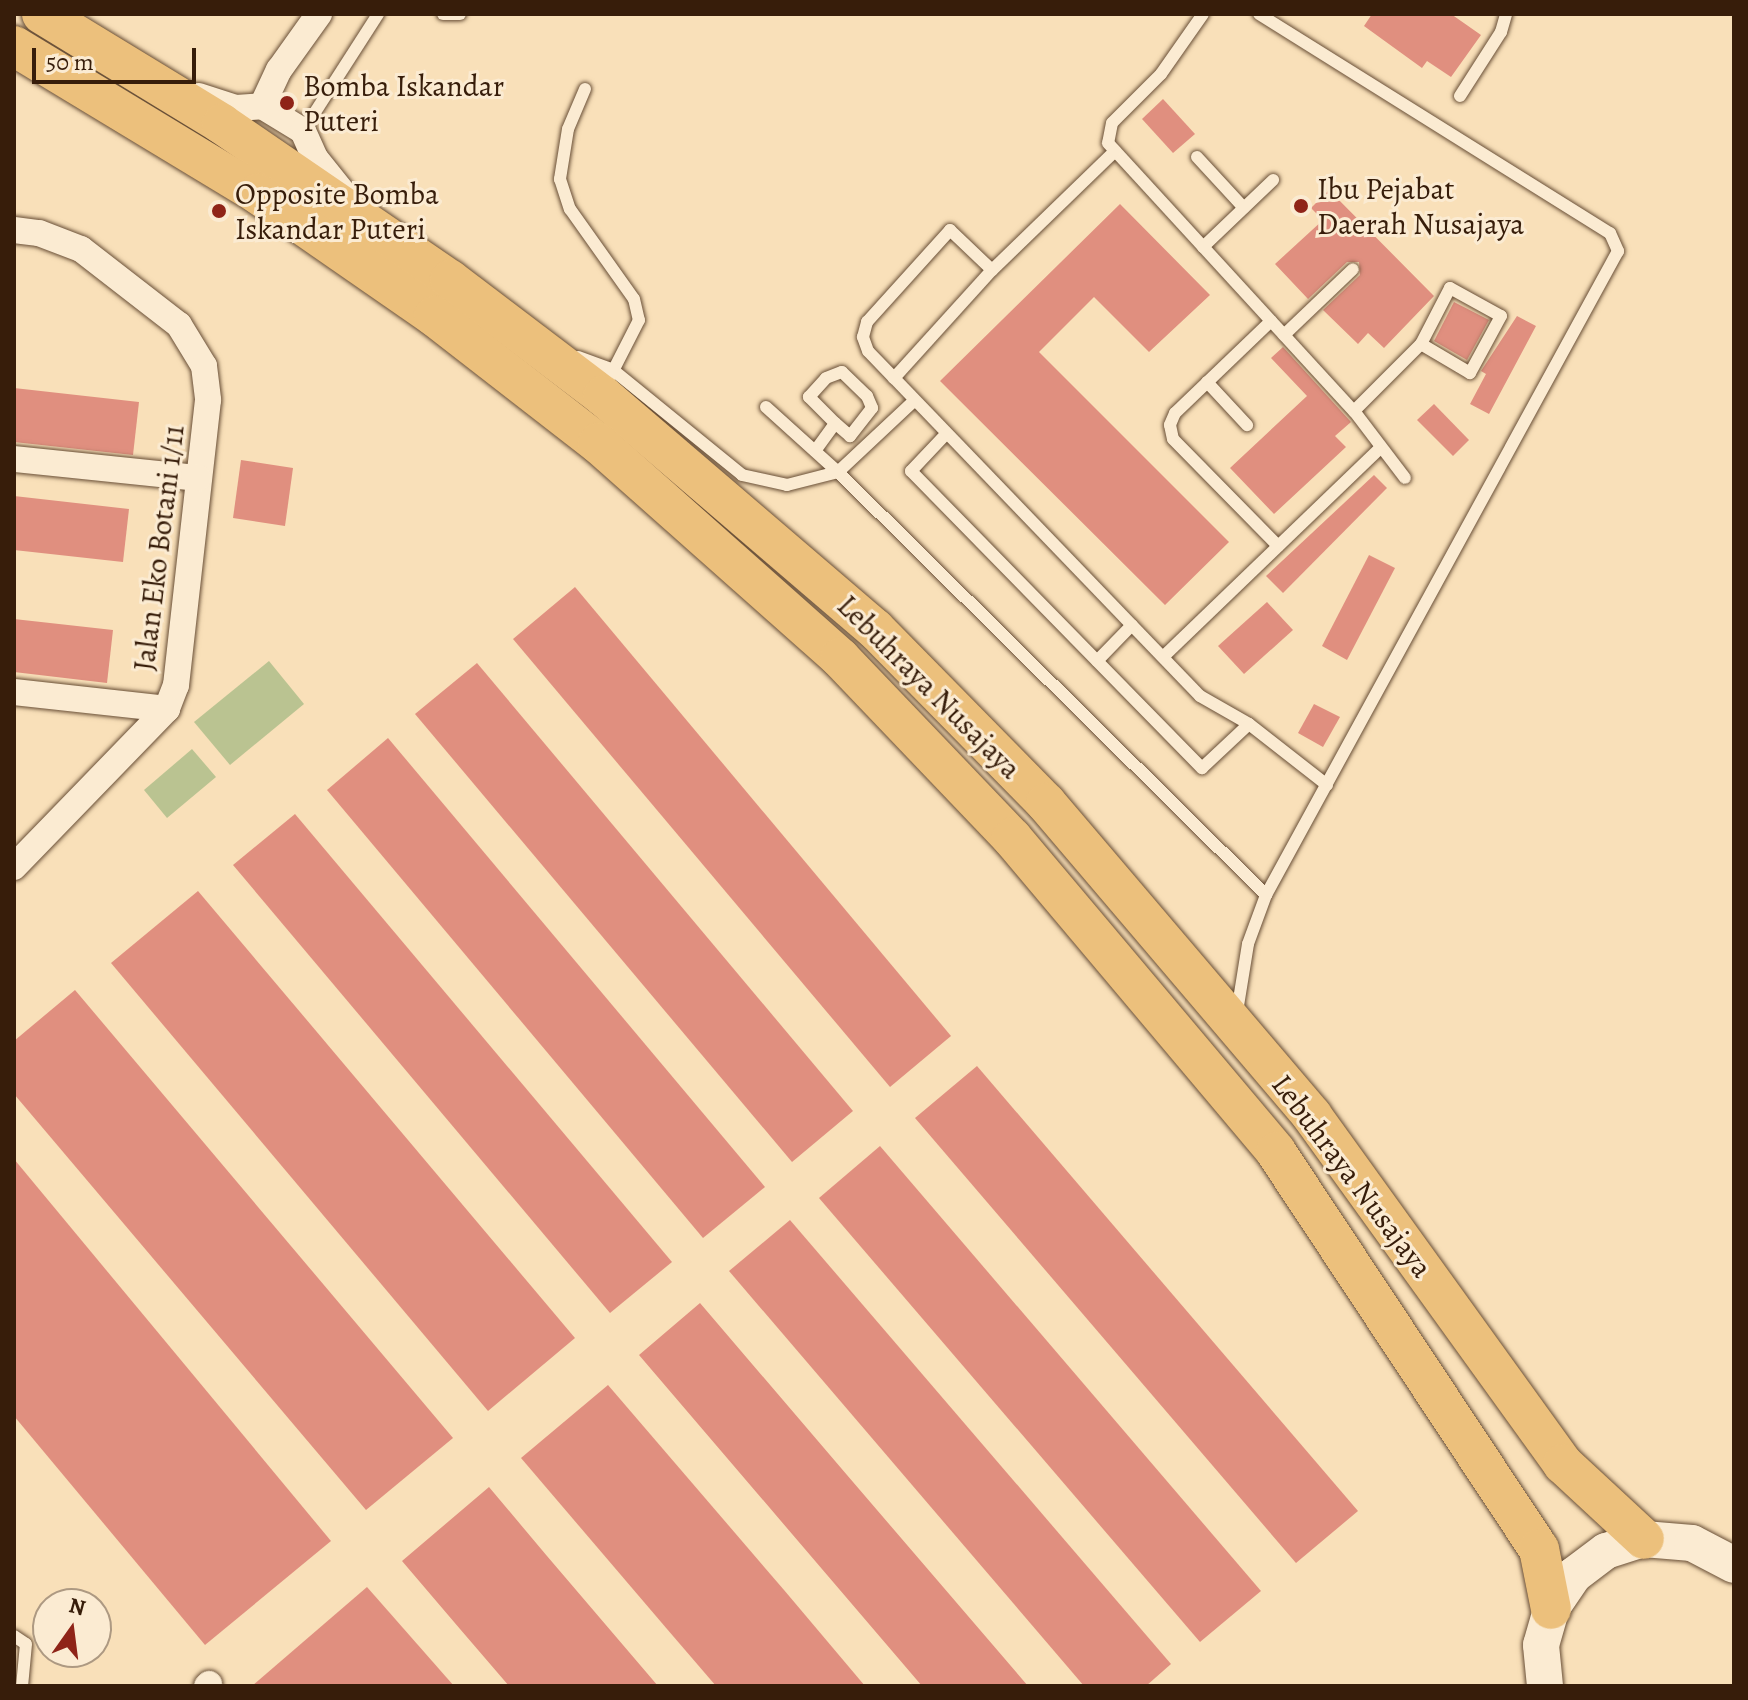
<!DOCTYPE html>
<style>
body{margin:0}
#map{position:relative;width:1748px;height:1700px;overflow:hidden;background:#f9e0b9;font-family:Alegreya,serif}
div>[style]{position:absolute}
.green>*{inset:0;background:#bac391}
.building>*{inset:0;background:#e08f7f}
.roads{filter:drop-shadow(0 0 2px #684e36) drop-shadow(0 0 2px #684e36)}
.service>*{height:12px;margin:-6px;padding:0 6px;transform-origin:6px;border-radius:6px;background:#fbebd2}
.minor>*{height:26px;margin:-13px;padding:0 13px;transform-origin:13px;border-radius:13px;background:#fbebd2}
.secondary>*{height:36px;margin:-18px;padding:0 18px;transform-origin:18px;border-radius:18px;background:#fbebd2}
.primary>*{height:40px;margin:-20px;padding:0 20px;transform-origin:20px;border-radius:20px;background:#ecc07c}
.dots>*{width:22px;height:22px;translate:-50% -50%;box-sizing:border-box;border:4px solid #fbebd2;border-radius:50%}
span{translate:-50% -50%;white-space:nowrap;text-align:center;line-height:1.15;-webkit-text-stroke:6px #fbebd2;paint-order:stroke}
.poi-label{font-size:30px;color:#371d0a}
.left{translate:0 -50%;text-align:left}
.street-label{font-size:30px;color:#371d0a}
.frame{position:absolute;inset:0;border:16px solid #371d0a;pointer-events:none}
.north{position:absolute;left:32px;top:1588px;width:80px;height:80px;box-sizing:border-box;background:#fbebd2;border:2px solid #ad9982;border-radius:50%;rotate:14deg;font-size:22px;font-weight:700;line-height:32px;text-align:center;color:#371d0a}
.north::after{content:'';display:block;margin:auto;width:28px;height:36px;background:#8f2418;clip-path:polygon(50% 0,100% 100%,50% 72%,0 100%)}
.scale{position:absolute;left:32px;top:48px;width:164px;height:36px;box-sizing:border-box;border:4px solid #371d0a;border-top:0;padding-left:10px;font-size:24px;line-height:28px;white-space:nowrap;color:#371d0a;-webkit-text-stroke:6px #fbebd2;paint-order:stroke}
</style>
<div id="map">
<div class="green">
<div style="clip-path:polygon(269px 661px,304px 704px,230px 765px,194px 722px)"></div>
<div style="clip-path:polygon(192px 749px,216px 777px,167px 818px,144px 790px)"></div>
</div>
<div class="building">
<div style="clip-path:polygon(1372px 14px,1451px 14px,1481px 35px,1451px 77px,1427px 61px,1422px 68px,1364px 26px)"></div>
<div style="clip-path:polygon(1163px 99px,1195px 134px,1173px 153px,1142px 119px)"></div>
<div style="clip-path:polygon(1329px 190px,1434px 296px,1384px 348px,1368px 333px,1358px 344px,1323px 310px,1360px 275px,1359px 262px,1347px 262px,1308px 299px,1275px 264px,1323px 220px,1311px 208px)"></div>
<div style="clip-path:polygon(1120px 204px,1210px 295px,1149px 352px,1094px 297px,1039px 352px,1229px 542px,1165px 605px,940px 381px)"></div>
<div style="clip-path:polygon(1454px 302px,1489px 320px,1467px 360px,1434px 341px)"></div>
<div style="clip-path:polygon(1517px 316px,1536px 326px,1489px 414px,1470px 404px,1486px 374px,1481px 371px)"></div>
<div style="clip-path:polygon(1283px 347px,1351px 422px,1335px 436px,1346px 447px,1274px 514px,1230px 468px,1307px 396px,1271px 358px)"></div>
<div style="clip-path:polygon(14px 388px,139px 402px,133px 455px,14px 442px)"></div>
<div style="clip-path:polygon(1434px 404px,1469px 440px,1453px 456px,1417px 420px)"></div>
<div style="clip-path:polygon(241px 460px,293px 468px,285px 526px,233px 518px)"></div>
<div style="clip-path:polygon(1374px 475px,1387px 488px,1283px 593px,1266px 576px)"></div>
<div style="clip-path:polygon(14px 496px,129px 509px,123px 562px,14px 550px)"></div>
<div style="clip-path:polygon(1369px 555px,1395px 568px,1347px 660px,1322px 646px)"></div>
<div style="clip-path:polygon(575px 587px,951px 1036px,890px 1087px,513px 639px)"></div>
<div style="clip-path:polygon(1267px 602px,1293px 630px,1244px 674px,1218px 646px)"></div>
<div style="clip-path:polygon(14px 619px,113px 630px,107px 683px,14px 672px)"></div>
<div style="clip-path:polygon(477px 663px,853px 1111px,792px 1162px,415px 714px)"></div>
<div style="clip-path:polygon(1314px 704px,1340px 717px,1323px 747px,1298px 733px)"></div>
<div style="clip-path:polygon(388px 738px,765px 1187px,703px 1238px,327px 790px)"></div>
<div style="clip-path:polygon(295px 814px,672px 1262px,610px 1313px,233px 865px)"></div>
<div style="clip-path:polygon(198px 891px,575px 1338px,488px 1411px,111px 963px)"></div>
<div style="clip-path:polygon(75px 990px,453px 1438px,366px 1510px,14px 1094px,14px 1041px)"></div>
<div style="clip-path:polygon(977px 1066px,1358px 1511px,1296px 1563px,915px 1118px)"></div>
<div style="clip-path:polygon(880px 1146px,1261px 1591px,1200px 1642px,819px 1198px)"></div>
<div style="clip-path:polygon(14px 1159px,331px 1541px,205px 1645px,14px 1416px)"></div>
<div style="clip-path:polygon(790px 1220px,1171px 1664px,1146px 1686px,1084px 1686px,729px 1271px)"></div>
<div style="clip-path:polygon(700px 1303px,847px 1475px,1028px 1686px,922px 1686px,639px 1355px)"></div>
<div style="clip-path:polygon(608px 1385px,784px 1590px,865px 1686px,716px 1686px,667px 1629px,521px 1458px)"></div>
<div style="clip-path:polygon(489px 1487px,547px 1556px,658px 1686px,509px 1686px,460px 1629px,402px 1561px)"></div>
<div style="clip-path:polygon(367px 1587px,454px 1686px,252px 1686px)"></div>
</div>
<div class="roads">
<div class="service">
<div style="left:443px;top:14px;width:17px"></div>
<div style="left:1203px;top:14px;width:73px;rotate:125deg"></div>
<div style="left:1161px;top:74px;width:69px;rotate:135deg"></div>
<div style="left:1112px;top:123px;width:20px;rotate:101deg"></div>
<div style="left:1108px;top:143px;width:364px;rotate:47.5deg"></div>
<div style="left:1354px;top:411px;width:84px;rotate:52.7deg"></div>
<div style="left:1259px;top:14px;width:414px;rotate:32deg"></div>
<div style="left:1610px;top:233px;width:20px;rotate:66deg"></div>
<div style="left:1618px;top:251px;width:734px;rotate:118.66deg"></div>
<div style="left:585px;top:89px;width:43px;rotate:113deg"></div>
<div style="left:568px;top:129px;width:51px;rotate:99.1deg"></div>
<div style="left:560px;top:179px;width:32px;rotate:72deg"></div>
<div style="left:570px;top:209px;width:110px;rotate:54.6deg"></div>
<div style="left:634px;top:299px;width:22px;rotate:77deg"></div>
<div style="left:639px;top:320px;width:62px;rotate:117deg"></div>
<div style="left:1460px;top:96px;width:76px;rotate:-57.4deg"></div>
<div style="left:1501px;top:32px;width:19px;rotate:-74deg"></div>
<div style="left:303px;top:131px;width:139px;rotate:-57.3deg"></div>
<div style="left:1115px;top:151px;width:171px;rotate:135.9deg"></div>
<div style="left:992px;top:270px;width:146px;rotate:132.2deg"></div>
<div style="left:894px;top:378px;width:441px;rotate:46.1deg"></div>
<div style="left:1200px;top:696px;width:56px;rotate:29.7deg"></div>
<div style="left:1249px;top:724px;width:99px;rotate:38deg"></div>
<div style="left:1197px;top:157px;width:69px;rotate:47.3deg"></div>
<div style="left:1203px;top:247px;width:97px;rotate:-43.7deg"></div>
<div style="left:1271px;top:321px;width:133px;rotate:136.2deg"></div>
<div style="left:1175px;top:413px;width:13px;rotate:113deg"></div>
<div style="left:1170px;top:425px;width:14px;rotate:78deg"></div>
<div style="left:1173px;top:439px;width:150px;rotate:45.5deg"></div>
<div style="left:1284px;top:335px;width:95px;rotate:-43.7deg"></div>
<div style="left:578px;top:357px;width:37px;rotate:20deg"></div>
<div style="left:613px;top:370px;width:166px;rotate:39.1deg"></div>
<div style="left:742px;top:475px;width:46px;rotate:12.5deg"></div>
<div style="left:787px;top:485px;width:53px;rotate:-14.3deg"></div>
<div style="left:838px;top:472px;width:602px;rotate:44.66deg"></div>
<div style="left:1266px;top:895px;width:52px;rotate:110.2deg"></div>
<div style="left:1248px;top:944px;width:69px;rotate:99.2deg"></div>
<div style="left:894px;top:378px;width:37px;rotate:-134deg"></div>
<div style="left:868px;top:351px;width:15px;rotate:-110deg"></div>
<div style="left:863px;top:337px;width:16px;rotate:-75deg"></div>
<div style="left:867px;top:322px;width:124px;rotate:-47.9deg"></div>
<div style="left:950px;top:230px;width:58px;rotate:43.6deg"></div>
<div style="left:1207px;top:382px;width:59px;rotate:47.1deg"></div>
<div style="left:766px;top:407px;width:97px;rotate:42.1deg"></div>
<div style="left:838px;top:472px;width:104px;rotate:-43.1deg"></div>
<div style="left:1354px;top:411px;width:95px;rotate:-45deg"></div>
<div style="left:1421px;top:344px;width:63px;rotate:-62.6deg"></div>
<div style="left:1450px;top:288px;width:58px;rotate:28.8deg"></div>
<div style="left:1501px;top:316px;width:65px;rotate:118.5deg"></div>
<div style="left:1470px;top:373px;width:57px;rotate:-149.4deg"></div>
<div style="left:946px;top:434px;width:51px;rotate:133.4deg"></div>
<div style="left:911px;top:471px;width:416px;rotate:45.6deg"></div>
<div style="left:1202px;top:768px;width:64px;rotate:-43.1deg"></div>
<div style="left:815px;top:451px;width:34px;rotate:-54deg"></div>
<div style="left:835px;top:423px;width:37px;rotate:-135deg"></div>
<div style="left:809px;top:397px;width:25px;rotate:-48deg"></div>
<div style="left:826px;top:378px;width:17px;rotate:-21deg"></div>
<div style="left:842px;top:372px;width:35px;rotate:44deg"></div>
<div style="left:867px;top:396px;width:13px;rotate:67deg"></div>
<div style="left:872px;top:408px;width:36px;rotate:128deg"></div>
<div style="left:850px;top:436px;width:20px;rotate:-139deg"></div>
<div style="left:1163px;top:657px;width:300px;rotate:-43.9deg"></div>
<div style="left:1097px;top:661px;width:50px;rotate:-45.8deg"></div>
<div style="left:14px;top:1636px;width:14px;rotate:34deg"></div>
<div style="left:26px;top:1644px;width:42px;rotate:95.4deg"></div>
</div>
<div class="minor">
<div style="left:199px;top:96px;width:39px;rotate:18deg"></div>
<div style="left:236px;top:108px;width:26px;rotate:-4deg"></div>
<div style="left:262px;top:106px;width:48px;rotate:31.4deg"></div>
<div style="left:303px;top:131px;width:30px;rotate:66deg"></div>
<div style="left:315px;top:158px;width:46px;rotate:51.1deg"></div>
<div style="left:262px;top:106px;width:40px;rotate:-65deg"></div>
<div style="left:279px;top:70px;width:69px;rotate:-54.5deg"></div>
<div style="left:14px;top:230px;width:25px;rotate:7deg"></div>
<div style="left:39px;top:233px;width:45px;rotate:20.9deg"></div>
<div style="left:81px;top:249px;width:124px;rotate:37.8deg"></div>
<div style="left:179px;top:325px;width:48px;rotate:58.6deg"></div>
<div style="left:204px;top:366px;width:34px;rotate:83deg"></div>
<div style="left:208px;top:400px;width:287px;rotate:96.4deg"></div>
<div style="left:176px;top:685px;width:26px;rotate:111deg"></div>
<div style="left:167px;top:709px;width:220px;rotate:134.1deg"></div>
<div style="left:14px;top:459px;width:185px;rotate:5.9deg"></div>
<div style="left:14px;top:692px;width:154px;rotate:6.3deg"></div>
<div style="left:207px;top:1686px;width:3px;rotate:-45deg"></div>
</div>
<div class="secondary">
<div style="left:1545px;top:1686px;width:41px;rotate:-95.6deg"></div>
<div style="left:1541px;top:1645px;width:37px;rotate:-74deg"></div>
<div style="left:1551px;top:1609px;width:41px;rotate:-55.9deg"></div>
<div style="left:1574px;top:1575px;width:40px;rotate:-37deg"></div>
<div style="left:1606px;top:1551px;width:40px;rotate:-18deg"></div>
<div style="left:1644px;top:1539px;width:48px;rotate:4.8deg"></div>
<div style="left:1692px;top:1543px;width:47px;rotate:27.6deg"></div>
</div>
<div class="primary">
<div style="left:42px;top:14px;width:211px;rotate:31.4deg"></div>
<div style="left:222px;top:124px;width:276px;rotate:34.4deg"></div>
<div style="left:450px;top:280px;width:192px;rotate:37.2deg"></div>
<div style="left:603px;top:396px;width:358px;rotate:40.6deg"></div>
<div style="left:875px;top:629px;width:244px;rotate:45.5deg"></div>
<div style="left:1046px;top:803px;width:411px;rotate:49.6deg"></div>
<div style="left:1312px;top:1116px;width:429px;rotate:54.2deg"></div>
<div style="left:1563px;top:1464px;width:110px;rotate:42.8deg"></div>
<div style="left:14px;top:46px;width:285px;rotate:31.2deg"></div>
<div style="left:258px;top:194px;width:214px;rotate:34.7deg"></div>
<div style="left:434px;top:316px;width:207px;rotate:37.8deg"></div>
<div style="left:598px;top:443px;width:324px;rotate:41.6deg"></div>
<div style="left:840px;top:658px;width:249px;rotate:46.3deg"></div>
<div style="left:1012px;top:838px;width:410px;rotate:49.9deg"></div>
<div style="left:1276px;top:1152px;width:476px;rotate:56.5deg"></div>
<div style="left:1539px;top:1549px;width:61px;rotate:78.7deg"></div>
</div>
</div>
<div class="dots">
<div style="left:287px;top:103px;background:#8f2418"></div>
<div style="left:1301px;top:206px;background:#8f2418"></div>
<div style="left:219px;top:211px;background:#8f2418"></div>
</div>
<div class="poi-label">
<span class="left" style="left:303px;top:103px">Bomba Iskandar<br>Puteri</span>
<span class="left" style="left:1317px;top:206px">Ibu Pejabat<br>Daerah Nusajaya</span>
<span class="left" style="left:235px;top:211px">Opposite Bomba<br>Iskandar Puteri</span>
</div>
<div class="street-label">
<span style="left:159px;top:548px;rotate:-83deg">Jalan Eko Botani 1/11</span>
<span style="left:929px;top:687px;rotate:45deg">Lebuhraya Nusajaya</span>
<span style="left:1352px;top:1176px;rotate:53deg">Lebuhraya Nusajaya</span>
</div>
<div class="frame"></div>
<div class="north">N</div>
<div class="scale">50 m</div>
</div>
